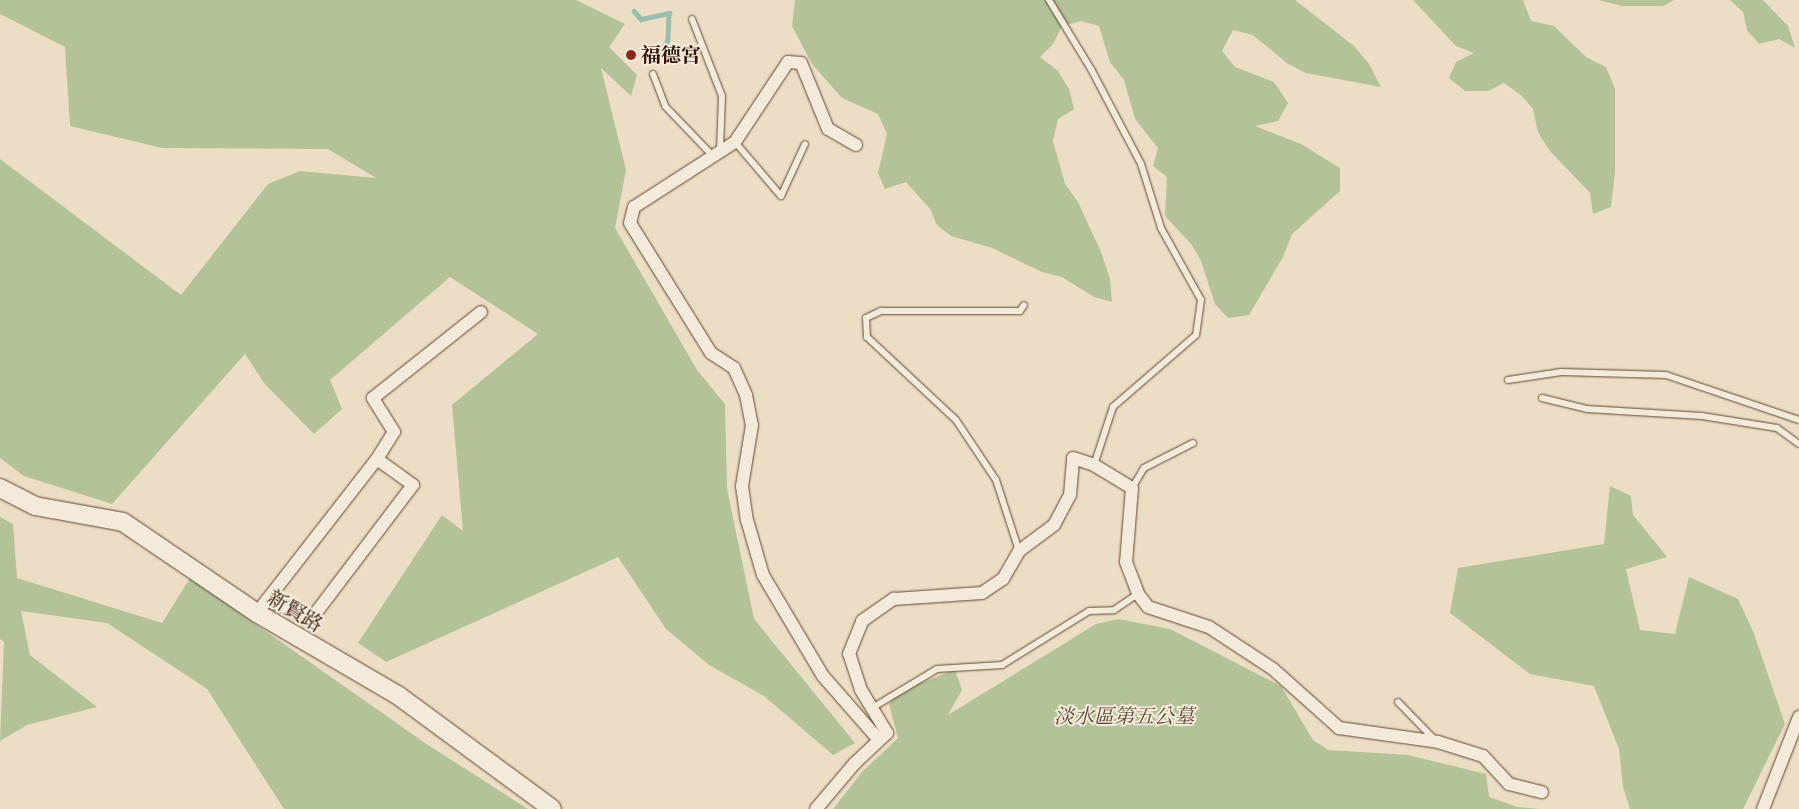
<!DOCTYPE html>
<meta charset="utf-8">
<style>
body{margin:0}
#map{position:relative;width:1799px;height:809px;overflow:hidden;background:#ecdec5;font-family:"IM FELL Great Primer","Noto Serif TC",serif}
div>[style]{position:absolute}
.green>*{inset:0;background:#b3c298}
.stream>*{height:4.5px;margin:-2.25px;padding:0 2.25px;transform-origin:2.25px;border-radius:2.25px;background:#99bdaf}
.roads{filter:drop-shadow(0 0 1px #604635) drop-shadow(0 0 1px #604635)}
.lane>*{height:6px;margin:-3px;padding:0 3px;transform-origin:3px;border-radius:3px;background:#f3ead9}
.street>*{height:12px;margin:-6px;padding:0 6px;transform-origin:6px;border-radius:6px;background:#f3ead9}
.secondary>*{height:18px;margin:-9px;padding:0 9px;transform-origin:9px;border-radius:9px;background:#f3ead9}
.dots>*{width:14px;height:14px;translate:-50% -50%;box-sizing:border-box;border:2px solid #f3ead9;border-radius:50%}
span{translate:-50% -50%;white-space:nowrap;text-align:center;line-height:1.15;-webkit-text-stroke:4px #f3ead9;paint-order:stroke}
.poi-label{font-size:20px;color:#311405;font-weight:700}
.left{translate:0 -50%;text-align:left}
.street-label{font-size:20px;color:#311405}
.park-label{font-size:20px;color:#584831;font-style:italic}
</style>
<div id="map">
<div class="green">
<div style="clip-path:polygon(0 0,576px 0,625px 24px,609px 47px,637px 75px,631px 96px,601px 68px,626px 170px,615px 228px,697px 370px,725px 404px,727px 489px,754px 619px,855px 743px,833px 755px,764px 696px,709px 665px,666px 629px,618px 557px,386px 662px,358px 643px,442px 515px,463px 531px,452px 405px,538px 334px,450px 277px,330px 380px,342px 409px,314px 434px,264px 383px,245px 354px,112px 504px,24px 476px,0 458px,0 159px,181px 295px,268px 184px,300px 171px,376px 178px,328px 149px,162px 148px,70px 126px,65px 47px,0 14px)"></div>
<div style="clip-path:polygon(795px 0,1295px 0,1354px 46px,1369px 64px,1381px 87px,1306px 73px,1288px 64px,1253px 35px,1233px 30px,1222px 51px,1235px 67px,1274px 82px,1288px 103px,1278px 121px,1255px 126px,1301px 144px,1340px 168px,1340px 191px,1292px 234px,1283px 257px,1249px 315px,1228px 318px,1215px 304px,1201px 261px,1192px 245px,1165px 216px,1167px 177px,1153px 166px,1158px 148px,1135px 119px,1124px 80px,1110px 62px,1099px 26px,1081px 21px,1062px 26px,1053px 44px,1040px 57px,1058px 71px,1069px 89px,1074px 109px,1058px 119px,1053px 141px,1065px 184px,1078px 202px,1101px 252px,1110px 279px,1112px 302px,1094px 297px,1062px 277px,1042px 272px,992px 248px,951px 236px,937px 225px,930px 209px,906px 182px,885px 189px,878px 173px,887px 134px,878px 114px,842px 98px,812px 64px,792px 26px)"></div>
<div style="clip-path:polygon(1413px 0,1523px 0,1531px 21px,1554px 26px,1586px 57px,1606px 67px,1615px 89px,1615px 173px,1611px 207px,1593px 214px,1590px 193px,1549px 150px,1538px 132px,1533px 109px,1522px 96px,1504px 83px,1488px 91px,1465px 91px,1449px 78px,1456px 62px,1474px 53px,1456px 46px)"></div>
<div style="clip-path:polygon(1599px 0,1674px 0,1663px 6px,1622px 6px)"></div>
<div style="clip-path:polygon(1730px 0,1763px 0,1788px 26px,1795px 48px,1779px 39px,1759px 44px,1747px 30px,1743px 12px)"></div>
<div style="clip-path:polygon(1610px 486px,1631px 496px,1633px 515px,1667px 557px,1626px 569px,1640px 630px,1675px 634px,1689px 577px,1738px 599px,1753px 631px,1785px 724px,1743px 809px,1630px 809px,1623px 787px,1619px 749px,1594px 686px,1530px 674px,1450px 613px,1458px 568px,1604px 544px)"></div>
<div style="clip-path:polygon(0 517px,13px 524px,17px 578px,162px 623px,190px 578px,425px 743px,528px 809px,284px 809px,207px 689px,107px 623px,21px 611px,30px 655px,97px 707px,27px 725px,0 741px,4px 642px,0 639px)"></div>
<div style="clip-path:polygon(1118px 619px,1170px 629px,1281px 686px,1313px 740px,1329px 750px,1408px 755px,1486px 774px,1489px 797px,1518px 807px,1540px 809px,833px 809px,862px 772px,898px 738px,889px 704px,899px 691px,955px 670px,962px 690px,948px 715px,1096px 624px)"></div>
</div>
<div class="stream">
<div style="left:634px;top:11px;width:11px;rotate:49deg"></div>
<div style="left:641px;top:19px;width:29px;rotate:-12deg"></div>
<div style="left:669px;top:13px;width:27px;rotate:92deg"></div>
<div style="left:668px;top:40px;width:21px;rotate:119deg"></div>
</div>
<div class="roads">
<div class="lane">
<div style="left:1049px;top:0;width:81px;rotate:58.7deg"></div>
<div style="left:1091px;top:69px;width:107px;rotate:62.2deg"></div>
<div style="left:1141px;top:164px;width:67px;rotate:72.6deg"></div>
<div style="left:1161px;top:228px;width:82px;rotate:60.9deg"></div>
<div style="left:1201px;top:300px;width:35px;rotate:98deg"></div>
<div style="left:1196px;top:335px;width:110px;rotate:139.1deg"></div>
<div style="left:1113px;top:407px;width:61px;rotate:108.1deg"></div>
<div style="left:692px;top:19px;width:83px;rotate:68.7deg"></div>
<div style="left:722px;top:96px;width:54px;rotate:92.1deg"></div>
<div style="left:653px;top:74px;width:34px;rotate:69deg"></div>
<div style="left:665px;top:106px;width:69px;rotate:46.2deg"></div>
<div style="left:735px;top:142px;width:71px;rotate:49.6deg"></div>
<div style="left:781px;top:196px;width:57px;rotate:-65.2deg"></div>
<div style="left:1508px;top:380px;width:54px;rotate:-8.6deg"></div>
<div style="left:1561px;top:372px;width:105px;rotate:1.6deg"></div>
<div style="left:1666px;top:375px;width:140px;rotate:18.7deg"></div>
<div style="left:1542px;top:398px;width:46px;rotate:13.7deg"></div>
<div style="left:1587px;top:409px;width:115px;rotate:3.5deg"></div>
<div style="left:1702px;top:416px;width:76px;rotate:9.1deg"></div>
<div style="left:1777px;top:428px;width:27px;rotate:36deg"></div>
<div style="left:1132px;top:488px;width:23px;rotate:-59deg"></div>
<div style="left:1144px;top:468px;width:55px;rotate:-27deg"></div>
<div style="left:1019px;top:551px;width:75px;rotate:-107.9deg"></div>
<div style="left:996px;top:480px;width:72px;rotate:-123.7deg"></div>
<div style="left:956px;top:420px;width:122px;rotate:-137deg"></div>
<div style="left:867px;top:337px;width:19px;rotate:-93deg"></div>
<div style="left:866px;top:318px;width:17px;rotate:-25deg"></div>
<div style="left:881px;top:311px;width:139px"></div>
<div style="left:1020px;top:311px;width:7px;rotate:-56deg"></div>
<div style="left:1398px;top:702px;width:53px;rotate:45.8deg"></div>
<div style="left:872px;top:708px;width:76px;rotate:-31deg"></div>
<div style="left:937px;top:669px;width:65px;rotate:-3.5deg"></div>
<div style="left:1002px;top:665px;width:102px;rotate:-31.8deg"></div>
<div style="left:1089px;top:611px;width:25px;rotate:-2deg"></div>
<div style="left:1114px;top:610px;width:29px;rotate:-34deg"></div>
</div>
<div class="street">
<div style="left:856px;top:145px;width:32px;rotate:-150deg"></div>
<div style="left:828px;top:129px;width:71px;rotate:-112.2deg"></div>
<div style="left:801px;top:63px;width:13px;rotate:-176deg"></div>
<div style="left:788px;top:62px;width:96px;rotate:123.5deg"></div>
<div style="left:735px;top:142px;width:120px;rotate:147.2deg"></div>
<div style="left:634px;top:207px;width:16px;rotate:104deg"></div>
<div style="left:630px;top:223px;width:153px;rotate:58.1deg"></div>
<div style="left:711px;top:353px;width:27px;rotate:33deg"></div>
<div style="left:734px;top:368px;width:30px;rotate:66deg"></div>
<div style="left:746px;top:395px;width:31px;rotate:79deg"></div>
<div style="left:752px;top:425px;width:62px;rotate:99.3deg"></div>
<div style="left:742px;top:486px;width:34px;rotate:82deg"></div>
<div style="left:747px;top:520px;width:57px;rotate:73.8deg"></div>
<div style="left:763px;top:575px;width:117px;rotate:59.3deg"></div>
<div style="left:823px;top:676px;width:85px;rotate:48.8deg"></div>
<div style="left:267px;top:600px;width:48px;rotate:21.8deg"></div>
<div style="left:312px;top:618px;width:167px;rotate:-52.8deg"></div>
<div style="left:413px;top:485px;width:44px;rotate:-144.2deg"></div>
<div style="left:257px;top:613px;width:195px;rotate:-52.1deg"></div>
<div style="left:377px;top:459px;width:32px;rotate:-58deg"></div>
<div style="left:394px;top:432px;width:40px;rotate:-122deg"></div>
<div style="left:373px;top:398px;width:138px;rotate:-38.5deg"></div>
<div style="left:816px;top:809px;width:60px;rotate:-49.7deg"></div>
<div style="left:855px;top:763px;width:44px;rotate:-43.2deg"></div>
<div style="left:887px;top:733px;width:50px;rotate:-121.2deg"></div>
<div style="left:861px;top:690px;width:38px;rotate:-108deg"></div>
<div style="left:849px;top:654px;width:35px;rotate:-68deg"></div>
<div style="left:862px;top:621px;width:39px;rotate:-35deg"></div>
<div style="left:894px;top:599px;width:88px;rotate:-3.9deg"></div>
<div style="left:982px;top:593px;width:25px;rotate:-34deg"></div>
<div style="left:1003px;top:579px;width:32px;rotate:-60deg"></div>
<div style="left:1019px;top:551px;width:44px;rotate:-36.6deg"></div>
<div style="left:1054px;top:525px;width:34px;rotate:-62deg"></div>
<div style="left:1070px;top:495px;width:37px;rotate:-85deg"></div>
<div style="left:1073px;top:458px;width:22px;rotate:18deg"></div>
<div style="left:1094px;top:465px;width:44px;rotate:31.2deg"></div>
<div style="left:1132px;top:488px;width:74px;rotate:94.6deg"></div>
<div style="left:1126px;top:562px;width:34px;rotate:69deg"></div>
<div style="left:1138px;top:594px;width:16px;rotate:52deg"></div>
<div style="left:1148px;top:607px;width:64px;rotate:18.2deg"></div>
<div style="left:1209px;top:627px;width:77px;rotate:33.3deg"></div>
<div style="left:1273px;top:669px;width:89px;rotate:41.8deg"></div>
<div style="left:1339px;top:728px;width:100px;rotate:8deg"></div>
<div style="left:1438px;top:742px;width:47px;rotate:17.3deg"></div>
<div style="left:1483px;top:756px;width:38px;rotate:47deg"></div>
<div style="left:1509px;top:784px;width:34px;rotate:14deg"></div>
<div style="left:1763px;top:809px;width:99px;rotate:-68.6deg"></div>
</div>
<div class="secondary">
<div style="left:0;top:488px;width:39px;rotate:27deg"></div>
<div style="left:35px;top:506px;width:89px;rotate:10.3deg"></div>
<div style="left:123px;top:522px;width:162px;rotate:34.2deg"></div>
<div style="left:257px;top:613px;width:164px;rotate:30.3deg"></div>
<div style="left:399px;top:696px;width:190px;rotate:36.4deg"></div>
</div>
</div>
<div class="dots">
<div style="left:631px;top:55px;background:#8f2418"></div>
</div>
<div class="poi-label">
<span class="left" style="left:641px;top:55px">福德宮</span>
</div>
<div class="street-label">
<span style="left:295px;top:611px;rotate:31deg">新賢路</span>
</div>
<div class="park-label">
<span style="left:1124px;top:716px">淡水區第五公墓</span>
</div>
</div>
